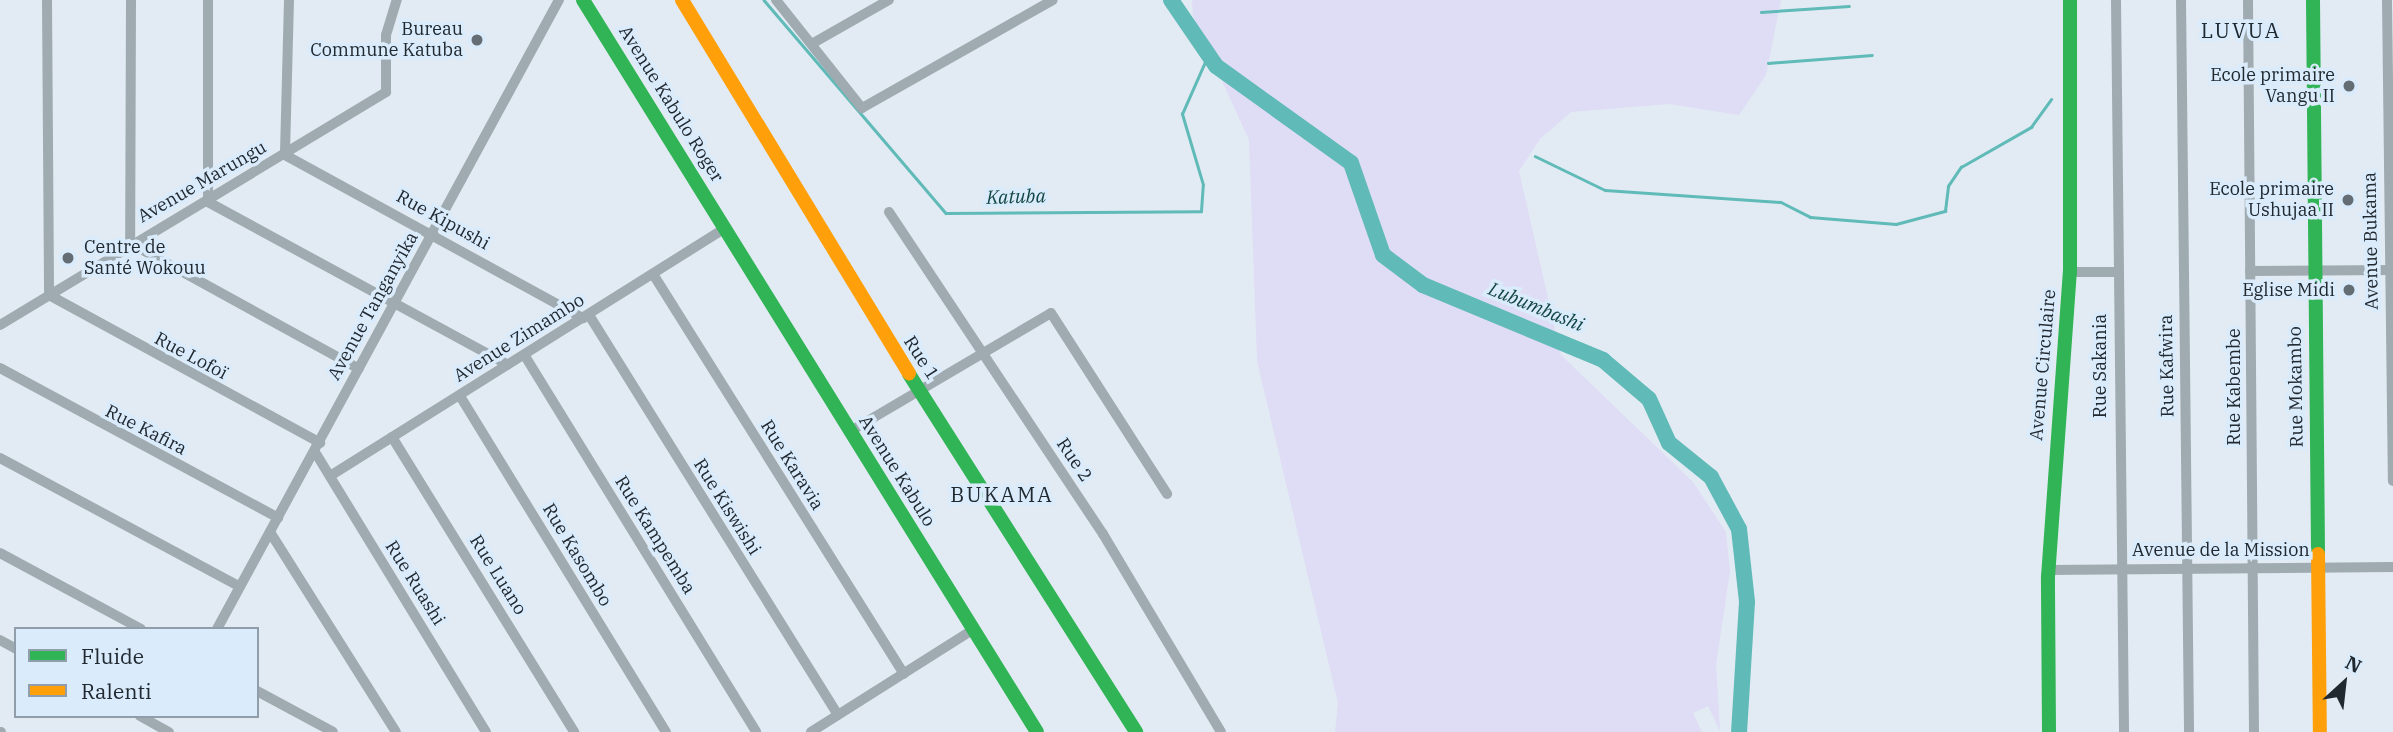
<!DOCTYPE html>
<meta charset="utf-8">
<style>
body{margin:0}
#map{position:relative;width:2393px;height:732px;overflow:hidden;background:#e2ebf3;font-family:"IBM Plex Serif",serif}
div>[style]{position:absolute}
.green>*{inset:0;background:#dfdcf5}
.stream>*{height:2.5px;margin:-1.25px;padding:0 1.25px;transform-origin:1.25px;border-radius:1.25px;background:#5fbab8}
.river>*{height:16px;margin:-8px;padding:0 8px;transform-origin:8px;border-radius:8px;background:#5fbab8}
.street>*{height:10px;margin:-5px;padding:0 5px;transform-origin:5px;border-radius:5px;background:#9fabb1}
.fast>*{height:14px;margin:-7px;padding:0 7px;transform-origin:7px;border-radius:7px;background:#30b455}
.slow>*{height:14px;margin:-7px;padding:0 7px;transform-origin:7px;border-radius:7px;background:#ff9f0a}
.dots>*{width:19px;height:19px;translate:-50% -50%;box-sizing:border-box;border:4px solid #daebfb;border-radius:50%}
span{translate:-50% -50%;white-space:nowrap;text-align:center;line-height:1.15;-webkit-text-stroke:7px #daebfb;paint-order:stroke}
.poi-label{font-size:18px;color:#202830}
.right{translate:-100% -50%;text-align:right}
.left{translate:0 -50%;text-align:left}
.street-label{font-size:18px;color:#202830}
.water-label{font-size:19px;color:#124643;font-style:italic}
.quarter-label{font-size:21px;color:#202830;letter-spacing:2px}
.legend{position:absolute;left:14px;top:627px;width:245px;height:91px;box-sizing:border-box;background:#daebfb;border:2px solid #909daa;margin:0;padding:9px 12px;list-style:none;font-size:21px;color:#202830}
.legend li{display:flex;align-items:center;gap:14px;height:35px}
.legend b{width:35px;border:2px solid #909daa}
.north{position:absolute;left:2309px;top:648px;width:70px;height:70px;-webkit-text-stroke:5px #daebfb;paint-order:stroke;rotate:27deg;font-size:19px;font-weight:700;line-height:28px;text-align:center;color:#202830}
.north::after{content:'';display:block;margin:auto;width:24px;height:32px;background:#202830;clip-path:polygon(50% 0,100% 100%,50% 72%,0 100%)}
</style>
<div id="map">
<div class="green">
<div style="clip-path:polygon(1192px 0,1781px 0,1766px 75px,1739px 115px,1669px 104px,1571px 112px,1540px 139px,1519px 171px,1561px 355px,1693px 482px,1726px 532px,1730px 571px,1716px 665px,1720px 731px,1708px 706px,1693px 713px,1702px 732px,1335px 732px,1338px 703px,1257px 361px,1249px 140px,1193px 17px)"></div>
</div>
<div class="stream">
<div style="left:764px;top:0;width:280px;rotate:49.5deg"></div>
<div style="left:946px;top:213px;width:255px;rotate:-0.4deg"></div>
<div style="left:1201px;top:211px;width:26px;rotate:-86deg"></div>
<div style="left:1203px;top:185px;width:74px;rotate:-106.5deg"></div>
<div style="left:1182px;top:114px;width:64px;rotate:-66.2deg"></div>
<div style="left:1761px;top:12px;width:88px;rotate:-3.9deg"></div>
<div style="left:1768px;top:63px;width:104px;rotate:-4.4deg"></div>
<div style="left:1535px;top:156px;width:78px;rotate:25.9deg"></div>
<div style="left:1605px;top:190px;width:176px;rotate:3.9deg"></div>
<div style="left:1781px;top:202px;width:33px;rotate:27deg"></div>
<div style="left:1810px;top:217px;width:86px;rotate:4.7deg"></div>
<div style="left:1896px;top:224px;width:51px;rotate:-14.9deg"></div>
<div style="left:1945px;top:211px;width:25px;rotate:-83deg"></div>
<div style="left:1948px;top:186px;width:23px;rotate:-56deg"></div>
<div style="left:1961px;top:167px;width:81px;rotate:-29.7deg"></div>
<div style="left:2031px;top:127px;width:34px;rotate:-54deg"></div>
</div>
<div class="river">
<div style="left:1171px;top:0;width:80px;rotate:55.7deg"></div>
<div style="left:1216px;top:66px;width:166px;rotate:35.7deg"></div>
<div style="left:1351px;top:163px;width:97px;rotate:70.8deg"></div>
<div style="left:1383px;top:255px;width:50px;rotate:36.9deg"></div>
<div style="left:1423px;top:285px;width:195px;rotate:22.6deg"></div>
<div style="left:1603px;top:360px;width:60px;rotate:40.3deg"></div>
<div style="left:1649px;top:399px;width:48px;rotate:65.6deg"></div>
<div style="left:1669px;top:443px;width:54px;rotate:39deg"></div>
<div style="left:1711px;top:477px;width:59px;rotate:61.7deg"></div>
<div style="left:1739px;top:529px;width:73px;rotate:83.7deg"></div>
<div style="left:1747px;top:602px;width:130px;rotate:93.5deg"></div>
</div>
<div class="street">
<div style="left:47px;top:0;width:295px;rotate:89.6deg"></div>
<div style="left:49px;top:295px;width:309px;rotate:28.6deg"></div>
<div style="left:131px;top:0;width:243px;rotate:90.2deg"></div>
<div style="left:130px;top:243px;width:261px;rotate:28.8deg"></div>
<div style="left:208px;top:0;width:202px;rotate:90deg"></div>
<div style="left:208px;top:202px;width:341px;rotate:28.5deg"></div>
<div style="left:289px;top:0;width:155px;rotate:91.5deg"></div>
<div style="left:285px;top:155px;width:340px;rotate:28.7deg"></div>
<div style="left:776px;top:0;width:138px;rotate:51.5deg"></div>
<div style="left:862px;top:108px;width:219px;rotate:-29.5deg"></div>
<div style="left:2116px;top:0;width:732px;rotate:89.37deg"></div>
<div style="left:2181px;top:0;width:732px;rotate:89.37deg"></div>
<div style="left:2248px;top:0;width:732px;rotate:89.53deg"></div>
<div style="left:2387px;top:0;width:481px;rotate:89.3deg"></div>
<div style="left:815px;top:42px;width:85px;rotate:-29.6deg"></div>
<div style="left:889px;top:212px;width:387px;rotate:56.4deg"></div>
<div style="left:1103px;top:534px;width:230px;rotate:59.2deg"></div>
<div style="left:2250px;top:271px;width:143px;rotate:-0.4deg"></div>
<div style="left:2070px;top:272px;width:47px"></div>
<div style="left:653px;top:274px;width:472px;rotate:57.9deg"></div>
<div style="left:589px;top:315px;width:471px;rotate:58.1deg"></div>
<div style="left:0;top:325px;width:451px;rotate:-31.1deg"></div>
<div style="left:386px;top:92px;width:57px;rotate:-90deg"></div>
<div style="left:386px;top:35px;width:37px;rotate:-73deg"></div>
<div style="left:525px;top:356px;width:441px;rotate:58.4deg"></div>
<div style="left:0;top:368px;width:316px;rotate:28.3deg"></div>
<div style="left:460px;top:396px;width:394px;rotate:58.5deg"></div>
<div style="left:849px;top:432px;width:234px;rotate:-30.5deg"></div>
<div style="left:1051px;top:313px;width:215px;rotate:57.3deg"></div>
<div style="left:392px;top:437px;width:347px;rotate:58.3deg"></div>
<div style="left:315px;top:452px;width:328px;rotate:58.6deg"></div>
<div style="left:0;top:458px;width:271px;rotate:28.2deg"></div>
<div style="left:330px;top:476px;width:467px;rotate:-32.1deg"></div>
<div style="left:270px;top:532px;width:236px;rotate:57.8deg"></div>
<div style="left:0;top:553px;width:160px;rotate:28.3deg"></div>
<div style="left:2048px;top:570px;width:345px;rotate:-0.5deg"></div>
<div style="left:217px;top:629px;width:716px;rotate:-61.47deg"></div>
<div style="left:0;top:640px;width:18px;rotate:29deg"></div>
<div style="left:257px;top:691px;width:86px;rotate:28.3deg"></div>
<div style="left:140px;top:716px;width:33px;rotate:29deg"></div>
<div style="left:0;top:732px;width:1px"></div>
<div style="left:811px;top:732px;width:193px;rotate:-32.3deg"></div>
</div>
<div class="fast">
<div style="left:583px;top:0;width:861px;rotate:58.19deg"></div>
<div style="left:2313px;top:0;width:554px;rotate:89.48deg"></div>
<div style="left:909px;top:374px;width:424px;rotate:57.6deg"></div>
<div style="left:2049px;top:732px;width:155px;rotate:-90.4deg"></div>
<div style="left:2048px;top:577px;width:306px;rotate:-85.9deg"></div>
<div style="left:2070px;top:272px;width:272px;rotate:-90deg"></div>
</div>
<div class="slow">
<div style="left:682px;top:0;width:437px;rotate:58.7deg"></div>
<div style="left:2318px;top:554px;width:178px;rotate:89.4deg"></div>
</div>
<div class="dots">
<div style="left:477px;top:40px;background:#646c74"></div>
<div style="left:2349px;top:86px;background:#646c74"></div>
<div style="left:2348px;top:200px;background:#646c74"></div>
<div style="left:68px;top:258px;background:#646c74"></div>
<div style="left:2349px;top:290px;background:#646c74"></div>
</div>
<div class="poi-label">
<span class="right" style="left:463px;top:40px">Bureau<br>Commune Katuba</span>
<span class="right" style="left:2335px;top:86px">Ecole primaire<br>Vangu II</span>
<span class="right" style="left:2334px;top:200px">Ecole primaire<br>Ushujaa II</span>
<span class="left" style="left:84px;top:258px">Centre de<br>Santé Wokouu</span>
<span class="right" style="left:2335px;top:290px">Eglise Midi</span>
</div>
<div class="street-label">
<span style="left:671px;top:104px;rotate:58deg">Avenue Kabulo Roger</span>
<span style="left:202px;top:182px;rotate:-30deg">Avenue Marungu</span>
<span style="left:443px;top:220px;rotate:29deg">Rue Kipushi</span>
<span style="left:2371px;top:241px;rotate:-91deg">Avenue Bukama</span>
<span style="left:373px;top:306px;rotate:-61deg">Avenue Tanganyika</span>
<span style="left:519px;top:338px;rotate:-32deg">Avenue Zimambo</span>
<span style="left:191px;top:356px;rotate:28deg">Rue Lofoï</span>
<span style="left:921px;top:358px;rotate:57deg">Rue 1</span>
<span style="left:2043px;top:365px;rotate:-85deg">Avenue Circulaire</span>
<span style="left:2100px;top:366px;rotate:-90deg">Rue Sakania</span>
<span style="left:2167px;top:366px;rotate:-91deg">Rue Kafwira</span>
<span style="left:2234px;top:387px;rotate:-90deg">Rue Kabembe</span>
<span style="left:2296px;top:387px;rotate:-91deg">Rue Mokambo</span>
<span style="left:146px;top:430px;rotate:27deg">Rue Kafira</span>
<span style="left:1074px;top:460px;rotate:56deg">Rue 2</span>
<span style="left:792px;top:465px;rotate:58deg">Rue Karavia</span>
<span style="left:897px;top:471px;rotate:58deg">Avenue Kabulo</span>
<span style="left:727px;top:507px;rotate:58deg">Rue Kiswishi</span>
<span style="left:655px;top:535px;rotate:58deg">Rue Kampemba</span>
<span style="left:2221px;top:550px">Avenue de la Mission</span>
<span style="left:577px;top:555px;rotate:59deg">Rue Kasombo</span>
<span style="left:498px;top:575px;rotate:58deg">Rue Luano</span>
<span style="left:415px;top:583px;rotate:58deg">Rue Ruashi</span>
</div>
<div class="water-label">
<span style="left:1016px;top:197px;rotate:-2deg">Katuba</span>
<span style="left:1536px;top:307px;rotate:22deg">Lubumbashi</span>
</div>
<div class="quarter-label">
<span style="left:2241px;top:30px">LUVUA</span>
<span style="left:1002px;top:494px">BUKAMA</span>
</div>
<ul class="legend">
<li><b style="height:9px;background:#30b455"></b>Fluide</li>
<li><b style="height:9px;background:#ff9f0a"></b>Ralenti</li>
</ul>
<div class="north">N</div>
</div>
